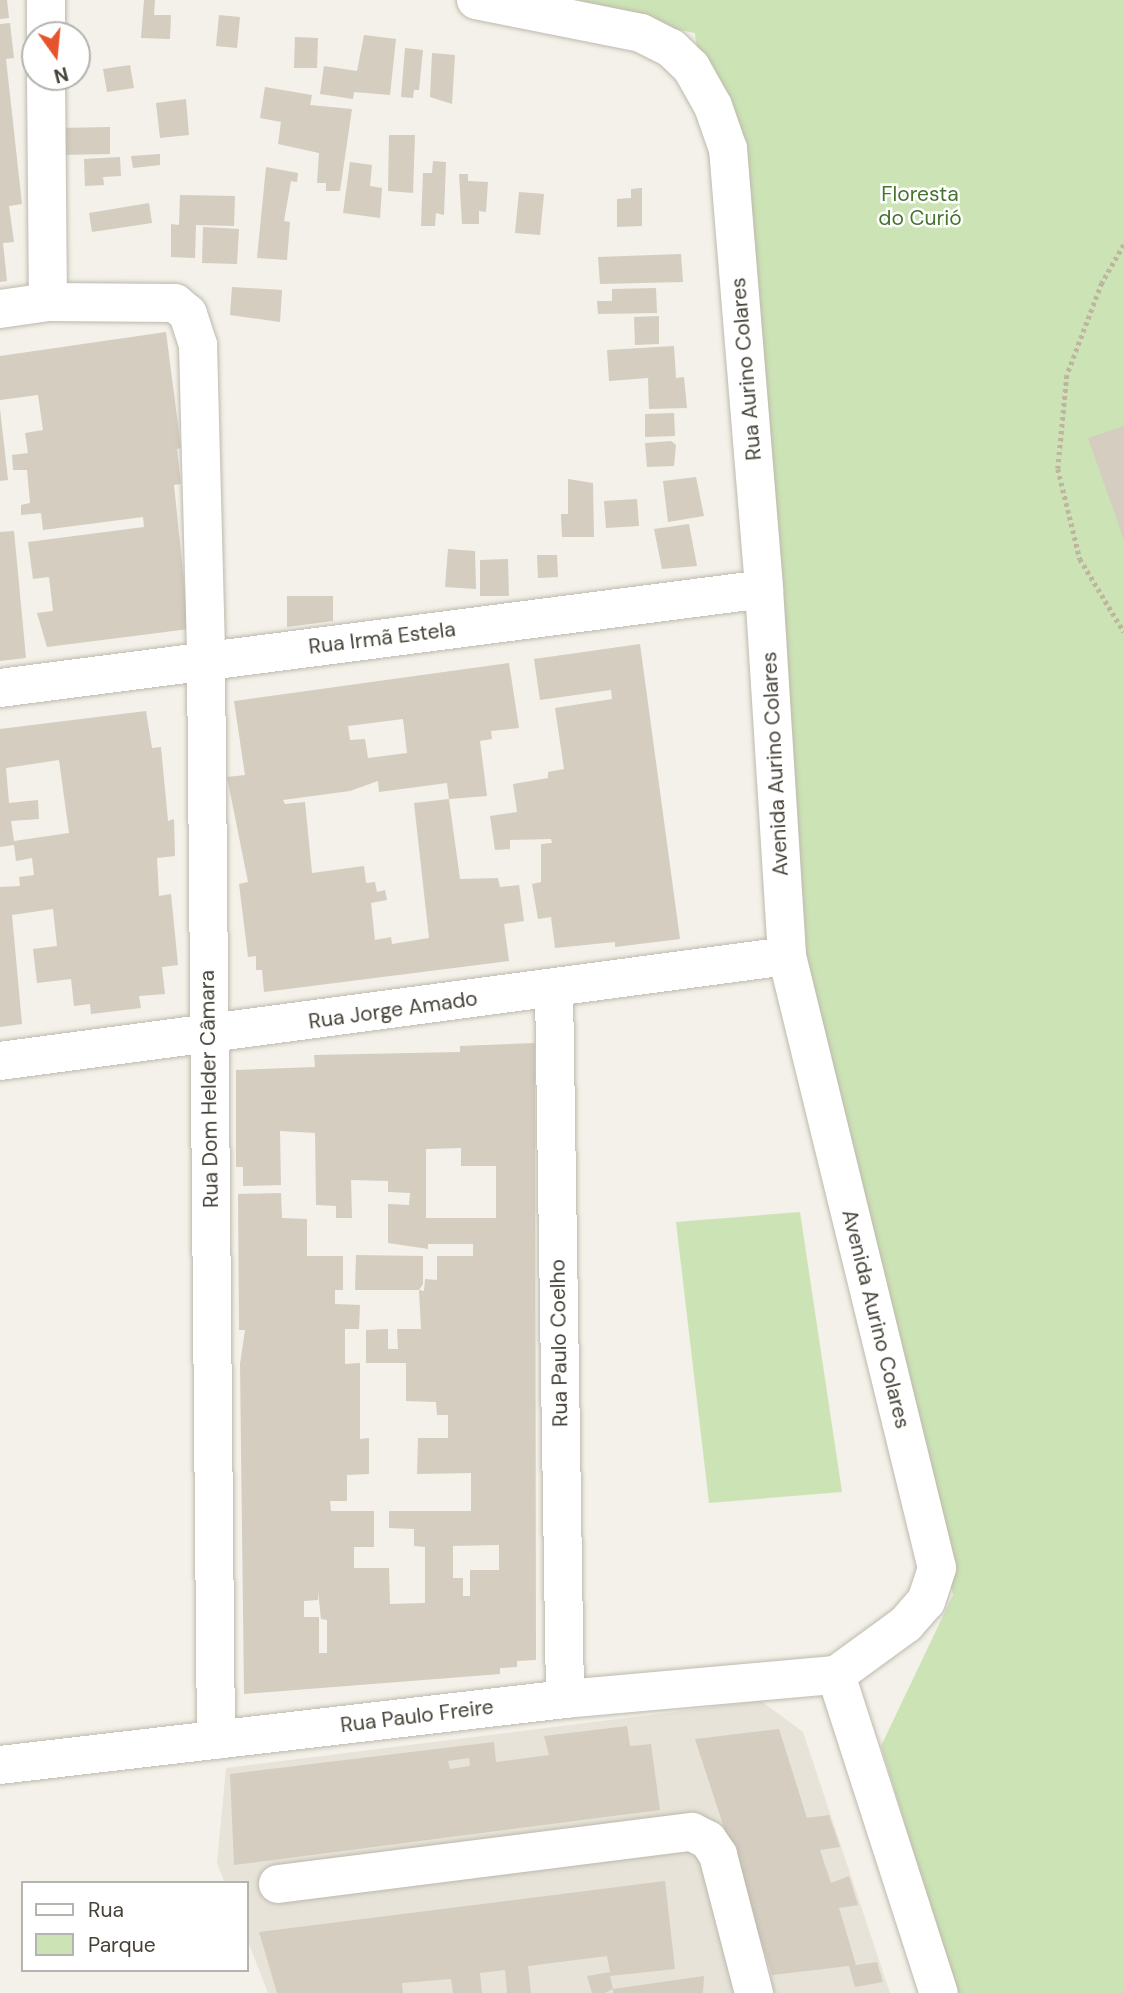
<!DOCTYPE html>
<meta charset="utf-8">
<style>
body{margin:0}
#map{position:relative;width:1124px;height:1993px;overflow:hidden;background:#f3f1e9;font-family:"DM Sans",sans-serif}
div>[style]{position:absolute}
.residential>*{inset:0;background:#e7e3d8}
.green>*{inset:0;background:#cce3b6}
.building>*{inset:0;background:#d4cdc0}
.path>*{height:4.5px;margin-top:-2.25px;transform-origin:0;background:repeating-linear-gradient(90deg,#beb59f 0 3.5px,transparent 0 7px)}
.roads{filter:drop-shadow(0 0 2px #beb9ad) drop-shadow(0 0 2px #beb9ad)}
.minor>*{height:38px;margin:-19px;padding:0 19px;transform-origin:19px;border-radius:19px;background:#fff}
span{translate:-50% -50%;white-space:nowrap;text-align:center;line-height:1.15;-webkit-text-stroke:5px #fff;paint-order:stroke}
.park-label{font-size:21px;color:#467330}
.street-label{font-size:21px;color:#464238}
.legend{position:absolute;left:21px;top:1881px;width:228px;height:91px;box-sizing:border-box;background:#fff;border:2px solid #b5b3af;margin:0;padding:9px 12px;list-style:none;font-size:21px;color:#464238}
.legend li{display:flex;align-items:center;gap:14px;height:35px}
.legend b{width:35px;border:2px solid #b5b3af}
.north{position:absolute;left:21px;top:21px;width:70px;height:70px;box-sizing:border-box;background:#fff;border:2px solid #b5b3af;border-radius:50%;rotate:165deg;font-size:19px;font-weight:700;line-height:28px;text-align:center;color:#464238}
.north::after{content:'';display:block;margin:auto;width:24px;height:32px;background:#e6532d;clip-path:polygon(50% 0,100% 100%,50% 72%,0 100%)}
</style>
<div id="map">
<div class="residential">
<div style="clip-path:polygon(761px 1701px,803px 1732px,890px 1993px,268px 1993px,247px 1939px,247px 1883px,225px 1883px,217px 1863px,226px 1768px)"></div>
</div>
<div class="green">
<div style="clip-path:polygon(521px 0,1124px 0,1124px 1993px,957px 1993px,881px 1746px,953px 1595px,794px 930px,695px 33px)"></div>
<div style="clip-path:polygon(800px 1212px,842px 1492px,709px 1503px,676px 1222px)"></div>
</div>
<div class="building">
<div style="clip-path:polygon(0 0,7px 0,9px 18px,0 19px)"></div>
<div style="clip-path:polygon(144px 0,155px 0,154px 15px,171px 15px,170px 39px,141px 38px)"></div>
<div style="clip-path:polygon(219px 15px,240px 17px,237px 48px,216px 46px)"></div>
<div style="clip-path:polygon(10px 23px,14px 58px,6px 59px,22px 204px,9px 206px,14px 242px,3px 243px,7px 281px,0 282px,0 24px)"></div>
<div style="clip-path:polygon(364px 35px,396px 39px,390px 95px,354px 92px,353px 99px,320px 94px,324px 66px,357px 71px)"></div>
<div style="clip-path:polygon(295px 37px,318px 38px,317px 68px,294px 68px)"></div>
<div style="clip-path:polygon(405px 48px,423px 50px,419px 90px,414px 90px,413px 98px,401px 97px)"></div>
<div style="clip-path:polygon(432px 53px,455px 55px,452px 104px,430px 97px)"></div>
<div style="clip-path:polygon(130px 65px,134px 88px,107px 92px,103px 69px)"></div>
<div style="clip-path:polygon(265px 87px,312px 95px,310px 105px,352px 109px,340px 191px,326px 191px,326px 183px,317px 183px,319px 153px,278px 144px,281px 122px,260px 118px)"></div>
<div style="clip-path:polygon(186px 99px,189px 135px,160px 138px,156px 103px)"></div>
<div style="clip-path:polygon(110px 127px,110px 154px,59px 155px,58px 128px)"></div>
<div style="clip-path:polygon(389px 135px,415px 135px,413px 193px,388px 191px)"></div>
<div style="clip-path:polygon(160px 154px,160px 165px,133px 168px,131px 156px)"></div>
<div style="clip-path:polygon(120px 157px,121px 176px,103px 177px,104px 185px,85px 186px,84px 159px)"></div>
<div style="clip-path:polygon(433px 161px,446px 162px,444px 215px,436px 213px,435px 226px,421px 226px,423px 173px,432px 173px)"></div>
<div style="clip-path:polygon(350px 162px,372px 165px,370px 186px,382px 188px,380px 218px,343px 213px)"></div>
<div style="clip-path:polygon(266px 167px,298px 173px,297px 182px,291px 181px,284px 221px,290px 222px,287px 260px,257px 258px)"></div>
<div style="clip-path:polygon(459px 174px,468px 174px,468px 181px,488px 182px,486px 212px,479px 211px,479px 224px,462px 224px)"></div>
<div style="clip-path:polygon(642px 188px,642px 226px,617px 227px,617px 199px,631px 198px,631px 189px)"></div>
<div style="clip-path:polygon(519px 192px,544px 194px,540px 235px,515px 233px)"></div>
<div style="clip-path:polygon(180px 195px,235px 196px,234px 226px,196px 225px,195px 258px,171px 257px,171px 224px,179px 225px)"></div>
<div style="clip-path:polygon(149px 203px,152px 223px,92px 232px,89px 213px)"></div>
<div style="clip-path:polygon(203px 227px,239px 229px,237px 264px,202px 263px)"></div>
<div style="clip-path:polygon(681px 254px,683px 282px,600px 284px,598px 257px)"></div>
<div style="clip-path:polygon(232px 287px,282px 290px,280px 322px,230px 315px)"></div>
<div style="clip-path:polygon(656px 288px,657px 313px,598px 314px,597px 301px,612px 301px,612px 289px)"></div>
<div style="clip-path:polygon(659px 316px,659px 344px,635px 345px,634px 317px)"></div>
<div style="clip-path:polygon(166px 332px,181px 448px,177px 449px,181px 484px,174px 485px,189px 629px,47px 647px,37px 613px,53px 611px,49px 577px,33px 579px,28px 542px,144px 527px,143px 517px,43px 530px,41px 513px,21px 515px,21px 505px,30px 503px,27px 470px,13px 470px,12px 455px,28px 453px,25px 433px,43px 430px,38px 395px,0 400px,0 356px)"></div>
<div style="clip-path:polygon(674px 346px,676px 378px,684px 377px,687px 408px,649px 409px,648px 378px,609px 381px,607px 350px)"></div>
<div style="clip-path:polygon(0 409px,8px 480px,0 481px)"></div>
<div style="clip-path:polygon(674px 413px,675px 436px,645px 437px,645px 414px)"></div>
<div style="clip-path:polygon(1124px 426px,1124px 540px,1088px 438px)"></div>
<div style="clip-path:polygon(671px 441px,676px 445px,674px 466px,647px 467px,645px 443px)"></div>
<div style="clip-path:polygon(696px 477px,704px 516px,668px 522px,663px 481px)"></div>
<div style="clip-path:polygon(568px 479px,593px 483px,594px 537px,562px 537px,561px 514px,568px 514px)"></div>
<div style="clip-path:polygon(637px 499px,639px 526px,606px 528px,604px 501px)"></div>
<div style="clip-path:polygon(689px 524px,697px 566px,662px 569px,654px 529px)"></div>
<div style="clip-path:polygon(14px 531px,26px 658px,0 661px,0 532px)"></div>
<div style="clip-path:polygon(448px 549px,475px 551px,476px 589px,445px 587px)"></div>
<div style="clip-path:polygon(537px 555px,557px 555px,558px 577px,538px 578px)"></div>
<div style="clip-path:polygon(508px 559px,509px 596px,480px 596px,480px 560px)"></div>
<div style="clip-path:polygon(287px 596px,333px 596px,333px 621px,287px 627px)"></div>
<div style="clip-path:polygon(640px 644px,680px 939px,615px 947px,615px 942px,555px 948px,551px 917px,538px 919px,532px 884px,541px 882px,541px 844px,552px 843px,551px 839px,510px 840px,510px 849px,495px 850px,490px 816px,517px 812px,513px 784px,548px 778px,548px 772px,564px 769px,555px 708px,612px 699px,611px 690px,540px 700px,534px 659px)"></div>
<div style="clip-path:polygon(evenodd,509px 663px,519px 728px,491px 731px,492px 739px,480px 741px,487px 796px,449px 799px,460px 879px,498px 878px,500px 887px,519px 885px,524px 921px,504px 924px,509px 961px,264px 992px,262px 970px,256px 970px,256px 956px,248px 957px,239px 884px,248px 882px,227px 777px,245px 775px,234px 701px,509px 663px,403px 719px,407px 753px,368px 758px,365px 739px,350px 740px,348px 726px,403px 719px,509px 663px,378px 781px,379px 792px,447px 783px,449px 799px,414px 803px,429px 938px,392px 944px,391px 937px,375px 940px,371px 903px,387px 900px,385px 890px,377px 892px,375px 882px,366px 883px,364px 866px,312px 873px,305px 802px,285px 804px,283px 800px,350px 791px,378px 781px)"></div>
<div style="clip-path:polygon(evenodd,146px 711px,152px 748px,161px 747px,168px 821px,174px 819px,175px 856px,157px 858px,159px 896px,171px 894px,178px 965px,162px 967px,165px 994px,139px 996px,141px 1008px,91px 1014px,90px 1004px,74px 1006px,71px 979px,37px 983px,33px 949px,57px 946px,53px 909px,12px 915px,22px 1024px,0 1027px,0 887px,20px 886px,19px 877px,34px 875px,32px 858px,16px 861px,14px 845px,0 847px,0 729px,146px 711px,59px 760px,69px 833px,14px 841px,11px 821px,39px 819px,38px 800px,9px 803px,6px 768px,59px 760px)"></div>
<div style="clip-path:polygon(evenodd,535px 1043px,536px 1660px,517px 1661px,517px 1667px,500px 1668px,500px 1674px,244px 1694px,240px 1364px,245px 1330px,239px 1330px,238px 1194px,281px 1193px,282px 1218px,307px 1219px,307px 1256px,343px 1256px,343px 1290px,335px 1290px,335px 1304px,360px 1305px,359px 1329px,345px 1329px,345px 1364px,360px 1363px,360px 1439px,369px 1438px,369px 1474px,347px 1475px,347px 1501px,330px 1501px,331px 1511px,374px 1511px,374px 1547px,354px 1547px,354px 1568px,389px 1568px,390px 1604px,425px 1603px,425px 1547px,414px 1546px,414px 1529px,389px 1528px,389px 1511px,471px 1511px,471px 1473px,417px 1474px,418px 1438px,448px 1438px,448px 1415px,437px 1415px,436px 1402px,406px 1401px,406px 1363px,366px 1363px,366px 1330px,388px 1329px,388px 1349px,398px 1349px,397px 1329px,421px 1329px,419px 1290px,424px 1291px,425px 1279px,437px 1280px,437px 1256px,473px 1256px,473px 1244px,428px 1244px,428px 1249px,388px 1243px,388px 1204px,409px 1205px,410px 1193px,388px 1192px,388px 1181px,351px 1180px,352px 1218px,336px 1218px,336px 1206px,316px 1205px,315px 1133px,280px 1131px,281px 1185px,243px 1186px,243px 1167px,236px 1167px,236px 1070px,315px 1067px,314px 1055px,460px 1052px,460px 1046px,535px 1043px,461px 1148px,461px 1166px,496px 1166px,496px 1218px,426px 1218px,426px 1149px,461px 1148px,535px 1043px,499px 1545px,499px 1570px,470px 1570px,470px 1596px,463px 1596px,463px 1578px,453px 1578px,453px 1546px,499px 1545px,535px 1043px,318px 1591px,321px 1619px,327px 1620px,327px 1653px,319px 1653px,319px 1617px,304px 1617px,304px 1601px,318px 1600px,318px 1591px)"></div>
<div style="clip-path:polygon(356px 1255px,423px 1256px,423px 1284px,419px 1290px,355px 1290px)"></div>
<div style="clip-path:polygon(evenodd,627px 1726px,630px 1746px,651px 1744px,660px 1810px,234px 1865px,230px 1774px,494px 1742px,496px 1762px,549px 1755px,544px 1736px,627px 1726px,469px 1758px,470px 1766px,450px 1769px,448px 1761px,469px 1758px)"></div>
<div style="clip-path:polygon(779px 1729px,807px 1818px,829px 1815px,840px 1847px,820px 1850px,831px 1883px,849px 1876px,858px 1905px,839px 1908px,856px 1965px,877px 1962px,883px 1982px,855px 1987px,849px 1966px,772px 1975px,695px 1739px)"></div>
<div style="clip-path:polygon(665px 1881px,675px 1969px,610px 1976px,613px 1989px,605px 1993px,592px 1993px,587px 1976px,610px 1972px,607px 1956px,528px 1966px,531px 1993px,507px 1993px,505px 1970px,480px 1973px,482px 1993px,453px 1993px,451px 1979px,402px 1983px,403px 1993px,277px 1993px,259px 1932px)"></div>
<div style="clip-path:polygon(704px 1976px,703px 1993px,613px 1993px,613px 1989px)"></div>
</div>
<div class="path">
<div style="left:1124px;top:245px;width:44px;rotate:120.1deg"></div>
<div style="left:1102px;top:283px;width:98px;rotate:110.8deg"></div>
<div style="left:1067px;top:375px;width:94px;rotate:95.5deg"></div>
<div style="left:1058px;top:469px;width:93px;rotate:76.3deg"></div>
<div style="left:1080px;top:559px;width:85px;rotate:58.9deg"></div>
</div>
<div class="roads">
<div class="minor">
<div style="left:46px;top:0;width:35px;rotate:90deg"></div>
<div style="left:476px;top:0;width:168px;rotate:11.3deg"></div>
<div style="left:641px;top:33px;width:34px;rotate:27deg"></div>
<div style="left:671px;top:48px;width:28px;rotate:44deg"></div>
<div style="left:691px;top:67px;width:45px;rotate:60.6deg"></div>
<div style="left:713px;top:106px;width:46px;rotate:70.8deg"></div>
<div style="left:728px;top:149px;width:441px;rotate:85.3deg"></div>
<div style="left:764px;top:589px;width:368px;rotate:86.4deg"></div>
<div style="left:787px;top:956px;width:630px;rotate:76.23deg"></div>
<div style="left:937px;top:1568px;width:35px;rotate:108deg"></div>
<div style="left:926px;top:1601px;width:30px;rotate:131deg"></div>
<div style="left:906px;top:1624px;width:87px;rotate:143.9deg"></div>
<div style="left:836px;top:1675px;width:334px;rotate:72.1deg"></div>
<div style="left:46px;top:77px;width:225px;rotate:89.5deg"></div>
<div style="left:0;top:309px;width:49px;rotate:-8.3deg"></div>
<div style="left:48px;top:302px;width:127px;rotate:0.5deg"></div>
<div style="left:175px;top:303px;width:17px;rotate:40deg"></div>
<div style="left:188px;top:314px;width:33px;rotate:72deg"></div>
<div style="left:198px;top:345px;width:315px;rotate:88.5deg"></div>
<div style="left:206px;top:660px;width:1080px;rotate:89.47deg"></div>
<div style="left:0;top:688px;width:770px;rotate:-7.38deg"></div>
<div style="left:554px;top:988px;width:711px;rotate:89.11deg"></div>
<div style="left:0;top:1061px;width:794px;rotate:-7.6deg"></div>
<div style="left:0;top:1765px;width:569px;rotate:-6.66deg"></div>
<div style="left:565px;top:1699px;width:272px;rotate:-5.1deg"></div>
<div style="left:278px;top:1884px;width:417px;rotate:-7.2deg"></div>
<div style="left:692px;top:1832px;width:18px;rotate:27deg"></div>
<div style="left:708px;top:1840px;width:18px;rotate:56deg"></div>
<div style="left:718px;top:1855px;width:143px;rotate:75.4deg"></div>
</div>
</div>
<div class="park-label">
<span style="left:920px;top:206px">Floresta<br>do Curió</span>
</div>
<div class="street-label">
<span style="left:746px;top:369px;rotate:-95deg">Rua Aurino Colares</span>
<span style="left:382px;top:638px;rotate:-7deg">Rua Irmã Estela</span>
<span style="left:775px;top:764px;rotate:-93deg">Avenida Aurino Colares</span>
<span style="left:393px;top:1010px;rotate:-8deg">Rua Jorge Amado</span>
<span style="left:209px;top:1089px;rotate:-91deg">Rua Dom Helder Câmara</span>
<span style="left:876px;top:1319px;rotate:76deg">Avenida Aurino Colares</span>
<span style="left:559px;top:1343px;rotate:-91deg">Rua Paulo Coelho</span>
<span style="left:417px;top:1716px;rotate:-7deg">Rua Paulo Freire</span>
</div>
<ul class="legend">
<li><b style="height:9px;background:#fff"></b>Rua</li>
<li><b style="height:19px;background:#cce3b6"></b>Parque</li>
</ul>
<div class="north">N</div>
</div>
